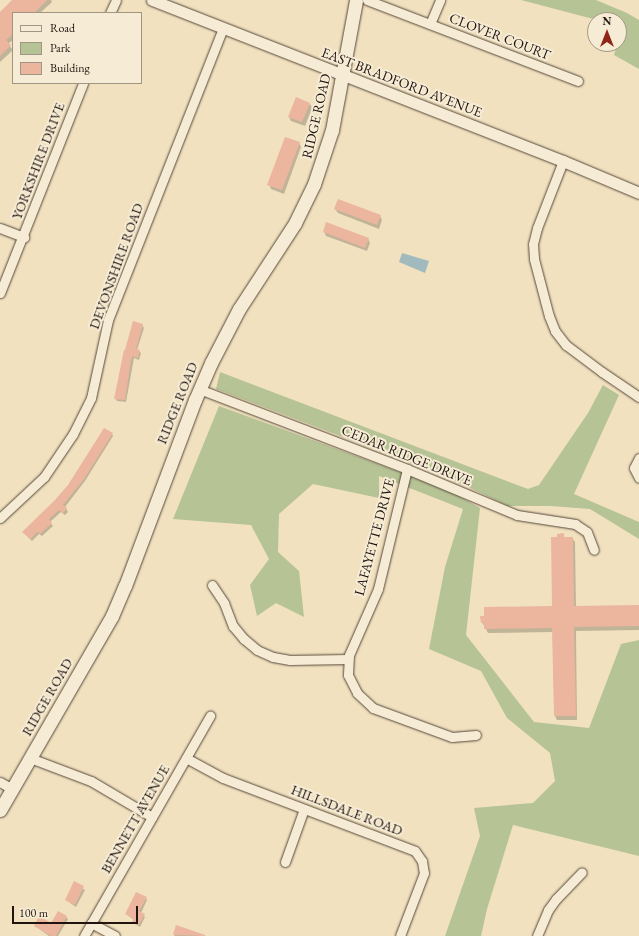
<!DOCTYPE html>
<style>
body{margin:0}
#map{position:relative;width:639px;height:936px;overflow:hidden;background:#f1e1bf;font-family:"EB Garamond",serif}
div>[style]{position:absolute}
.green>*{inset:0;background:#b6c395}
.water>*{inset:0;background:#a1babe}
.shadow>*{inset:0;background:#0003}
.building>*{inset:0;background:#ebb59e}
.roads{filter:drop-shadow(0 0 1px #55473a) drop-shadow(0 0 1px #55473a)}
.minor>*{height:9px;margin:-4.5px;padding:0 4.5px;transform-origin:4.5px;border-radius:4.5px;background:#f6ecd5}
.tertiary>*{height:11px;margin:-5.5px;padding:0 5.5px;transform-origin:5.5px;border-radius:5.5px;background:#f6ecd5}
.secondary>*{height:13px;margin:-6.5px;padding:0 6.5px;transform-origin:6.5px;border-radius:6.5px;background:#f6ecd5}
span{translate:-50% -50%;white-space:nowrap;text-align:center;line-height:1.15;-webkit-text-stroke:4px #f6ecd5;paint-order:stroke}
.street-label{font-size:14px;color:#21140e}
.legend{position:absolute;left:12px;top:12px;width:130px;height:72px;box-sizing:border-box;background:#f6ecd5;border:1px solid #a19685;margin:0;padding:5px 7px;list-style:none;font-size:12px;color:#21140e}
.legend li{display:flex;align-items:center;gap:8px;height:20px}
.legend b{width:20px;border:1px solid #a19685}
.north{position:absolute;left:587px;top:12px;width:40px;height:40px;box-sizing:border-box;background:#f6ecd5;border:1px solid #a19685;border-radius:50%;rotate:0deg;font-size:11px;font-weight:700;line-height:16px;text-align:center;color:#21140e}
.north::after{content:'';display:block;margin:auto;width:14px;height:18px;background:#8f2418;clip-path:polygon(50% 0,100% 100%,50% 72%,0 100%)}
.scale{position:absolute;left:12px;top:906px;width:126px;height:18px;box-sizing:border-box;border:2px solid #21140e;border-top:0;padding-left:5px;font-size:12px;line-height:14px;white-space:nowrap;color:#21140e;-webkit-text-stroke:3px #f6ecd5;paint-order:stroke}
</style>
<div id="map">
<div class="green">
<div style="clip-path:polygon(521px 0,596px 0,627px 13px,639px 20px,639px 69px,614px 55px,617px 44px,619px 44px,622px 27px,619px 26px,619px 20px,597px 20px)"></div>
<div style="clip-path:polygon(220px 372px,528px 489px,539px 485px,588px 413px,603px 385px,619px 395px,574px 494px,639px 522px,639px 539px,590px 509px,551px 506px,508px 506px,441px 474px,216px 389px)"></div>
<div style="clip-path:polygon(219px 406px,397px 471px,457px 495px,480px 508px,466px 635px,534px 722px,589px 728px,621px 644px,639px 640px,639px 856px,513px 825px,487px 909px,481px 936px,445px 936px,480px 836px,474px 808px,533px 803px,555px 781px,550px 753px,507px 718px,481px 671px,429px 649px,445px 567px,463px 509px,379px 476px,379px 498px,313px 484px,279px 514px,278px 552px,299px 571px,304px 617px,276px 603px,257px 616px,250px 585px,269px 559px,251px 525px,173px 519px)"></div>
</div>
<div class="water">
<div style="clip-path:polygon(402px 253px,429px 261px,425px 273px,399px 262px)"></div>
</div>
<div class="shadow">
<div style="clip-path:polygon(14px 0,51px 0,52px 2px,40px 13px,13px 13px,13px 40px,8px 44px,13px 50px,0 62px,0 13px)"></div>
<div style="clip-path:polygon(310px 104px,312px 108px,305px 126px,291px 121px,289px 117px)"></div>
<div style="clip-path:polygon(299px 143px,301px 147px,284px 194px,271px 189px,269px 184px)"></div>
<div style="clip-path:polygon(335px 209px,380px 216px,382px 220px,379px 229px,338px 213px)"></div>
<div style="clip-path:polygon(324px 231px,368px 239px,370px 243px,367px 251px,326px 236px)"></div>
<div style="clip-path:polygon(142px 325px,144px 328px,137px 350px,141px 353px,139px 360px,134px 358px,126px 402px,117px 401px,115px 398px,126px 351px)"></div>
<div style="clip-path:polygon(112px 434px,113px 436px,85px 481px,65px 507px,68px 512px,65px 515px,61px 512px,50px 522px,53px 526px,42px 536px,39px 534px,32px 541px,23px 532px,56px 501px)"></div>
<div style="clip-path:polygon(563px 534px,565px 538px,572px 538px,575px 542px,576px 607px,639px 606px,639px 630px,576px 631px,577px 720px,557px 720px,555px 716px,553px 632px,488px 633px,482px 622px,553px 607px,558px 538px)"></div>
<div style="clip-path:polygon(75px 883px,85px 890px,76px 907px,66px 900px)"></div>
<div style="clip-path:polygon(146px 898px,147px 900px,141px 913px,145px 917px,140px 927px,135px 924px,134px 920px,126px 914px)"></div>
<div style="clip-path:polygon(66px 917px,68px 919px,58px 936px,49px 936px,35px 926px,51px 924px)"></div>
<div style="clip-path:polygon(199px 934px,200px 936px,175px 936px,174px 935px)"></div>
</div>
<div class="building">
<div style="clip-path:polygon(12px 0,47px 0,34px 13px,13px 13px,13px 34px,6px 40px,11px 45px,0 56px,0 12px)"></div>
<div style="clip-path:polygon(296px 97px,310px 103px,302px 122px,288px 117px)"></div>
<div style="clip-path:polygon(285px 137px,300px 142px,282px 190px,267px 185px)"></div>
<div style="clip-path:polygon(338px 199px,381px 215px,377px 225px,334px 209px)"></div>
<div style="clip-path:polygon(326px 222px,369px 238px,365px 248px,323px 232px)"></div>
<div style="clip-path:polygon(133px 321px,143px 324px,136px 349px,140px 350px,138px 358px,133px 356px,131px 360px,125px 400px,114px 399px,124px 350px,125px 350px)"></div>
<div style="clip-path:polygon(104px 428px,113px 433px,84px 479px,63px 505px,67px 508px,63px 513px,59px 510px,49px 519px,52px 523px,40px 534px,37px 532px,31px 539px,22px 532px,55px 500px,68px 485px)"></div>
<div style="clip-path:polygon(564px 533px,564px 537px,573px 537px,574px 606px,639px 605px,639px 626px,574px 627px,576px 716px,554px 716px,552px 628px,484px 629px,484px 623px,481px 623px,480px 616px,484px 616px,484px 607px,552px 606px,551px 537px,557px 537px,557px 534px)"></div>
<div style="clip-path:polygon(74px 881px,84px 886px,75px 905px,65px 900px)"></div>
<div style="clip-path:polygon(136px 892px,147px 897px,139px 911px,145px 914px,139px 925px,132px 922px,134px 919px,125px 914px)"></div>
<div style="clip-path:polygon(58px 911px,67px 916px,56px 936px,51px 936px,34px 926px,39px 916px,51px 923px)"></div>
<div style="clip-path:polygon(176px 925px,205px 935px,205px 936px,173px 935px)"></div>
</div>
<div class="roads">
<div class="minor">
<div style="left:367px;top:0;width:226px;rotate:21deg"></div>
<div style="left:110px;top:13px;width:14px;rotate:-65deg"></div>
<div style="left:430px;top:24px;width:26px;rotate:-67deg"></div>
<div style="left:563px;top:161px;width:72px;rotate:111.2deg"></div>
<div style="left:537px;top:228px;width:16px;rotate:104deg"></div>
<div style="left:533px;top:244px;width:15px;rotate:86deg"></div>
<div style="left:534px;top:259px;width:59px;rotate:75.3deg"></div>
<div style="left:549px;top:316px;width:16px;rotate:68deg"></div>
<div style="left:555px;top:331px;width:18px;rotate:52deg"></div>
<div style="left:566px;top:345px;width:45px;rotate:36.9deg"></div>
<div style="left:602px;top:372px;width:45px;rotate:34deg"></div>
<div style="left:0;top:228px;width:26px;rotate:21deg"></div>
<div style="left:0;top:293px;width:226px;rotate:-68.4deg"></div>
<div style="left:199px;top:389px;width:223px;rotate:21deg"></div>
<div style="left:407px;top:469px;width:119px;rotate:22.7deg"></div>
<div style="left:517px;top:515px;width:59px;rotate:8.8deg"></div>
<div style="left:575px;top:524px;width:14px;rotate:34deg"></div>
<div style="left:587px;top:532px;width:19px;rotate:69deg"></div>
<div style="left:639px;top:458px;width:11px;rotate:117deg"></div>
<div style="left:634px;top:468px;width:11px;rotate:63deg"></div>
<div style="left:407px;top:469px;width:123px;rotate:103.6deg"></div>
<div style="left:378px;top:589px;width:72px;rotate:113.7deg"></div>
<div style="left:349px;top:655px;width:20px;rotate:93deg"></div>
<div style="left:348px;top:675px;width:20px;rotate:63deg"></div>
<div style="left:357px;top:693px;width:22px;rotate:43deg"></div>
<div style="left:373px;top:708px;width:84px;rotate:20.2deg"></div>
<div style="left:452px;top:737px;width:24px;rotate:-5deg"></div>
<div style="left:0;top:518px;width:60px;rotate:-43deg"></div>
<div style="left:44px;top:477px;width:52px;rotate:-56deg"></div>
<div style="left:73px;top:434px;width:40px;rotate:-63.4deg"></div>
<div style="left:91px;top:398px;width:80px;rotate:-77.7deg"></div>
<div style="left:108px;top:320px;width:314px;rotate:-68.5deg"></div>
<div style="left:212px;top:585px;width:22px;rotate:56deg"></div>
<div style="left:224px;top:603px;width:25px;rotate:69deg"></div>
<div style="left:233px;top:626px;width:17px;rotate:50deg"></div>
<div style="left:244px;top:639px;width:17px;rotate:40deg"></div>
<div style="left:257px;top:650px;width:17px;rotate:24deg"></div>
<div style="left:273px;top:657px;width:17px;rotate:10deg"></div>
<div style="left:290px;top:660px;width:58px;rotate:-1deg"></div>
<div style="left:30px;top:758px;width:65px;rotate:20.7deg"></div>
<div style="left:91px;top:781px;width:71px;rotate:30.5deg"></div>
<div style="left:186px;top:758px;width:42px;rotate:28.4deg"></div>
<div style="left:223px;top:778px;width:205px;rotate:20.8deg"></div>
<div style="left:415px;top:851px;width:12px;rotate:55deg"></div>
<div style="left:422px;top:861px;width:12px;rotate:81deg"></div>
<div style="left:424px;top:873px;width:67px;rotate:110.9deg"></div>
<div style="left:0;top:782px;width:14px;rotate:30deg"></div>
<div style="left:285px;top:862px;width:56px;rotate:-70.3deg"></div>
<div style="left:91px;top:923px;width:27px;rotate:28deg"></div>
<div style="left:84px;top:936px;width:254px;rotate:-60.2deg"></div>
<div style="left:537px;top:936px;width:28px;rotate:-67deg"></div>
<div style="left:548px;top:910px;width:14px;rotate:-54deg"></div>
<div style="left:556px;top:899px;width:37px;rotate:-46deg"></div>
</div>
<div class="tertiary">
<div style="left:152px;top:0;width:441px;rotate:21.4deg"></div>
<div style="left:563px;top:161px;width:82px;rotate:22.8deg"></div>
</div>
<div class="secondary">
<div style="left:0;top:810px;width:224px;rotate:-60deg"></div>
<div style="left:112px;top:616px;width:33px;rotate:-67deg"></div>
<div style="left:125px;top:586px;width:199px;rotate:-69.4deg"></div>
<div style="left:195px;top:400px;width:40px;rotate:-66.6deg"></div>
<div style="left:211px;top:363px;width:61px;rotate:-62.6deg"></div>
<div style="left:239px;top:309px;width:103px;rotate:-56.9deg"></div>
<div style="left:295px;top:223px;width:43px;rotate:-64deg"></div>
<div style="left:314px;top:184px;width:57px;rotate:-71.6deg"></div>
<div style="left:332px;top:130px;width:132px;rotate:-79.5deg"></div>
</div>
</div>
<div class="street-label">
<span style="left:500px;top:36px;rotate:21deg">CLOVER COURT</span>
<span style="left:402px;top:82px;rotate:21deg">EAST BRADFORD AVENUE</span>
<span style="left:316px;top:116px;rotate:-77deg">RIDGE ROAD</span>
<span style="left:38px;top:161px;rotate:-69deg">YORKSHIRE DRIVE</span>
<span style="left:116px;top:266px;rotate:-70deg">DEVONSHIRE ROAD</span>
<span style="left:177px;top:403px;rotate:-68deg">RIDGE ROAD</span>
<span style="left:407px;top:455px;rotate:22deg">CEDAR RIDGE DRIVE</span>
<span style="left:374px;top:537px;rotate:-75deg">LAFAYETTE DRIVE</span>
<span style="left:47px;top:697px;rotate:-60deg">RIDGE ROAD</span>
<span style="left:347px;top:810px;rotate:21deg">HILLSDALE ROAD</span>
<span style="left:135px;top:819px;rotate:-60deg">BENNETT AVENUE</span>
</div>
<ul class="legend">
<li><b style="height:5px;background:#f6ecd5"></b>Road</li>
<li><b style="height:11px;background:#b6c395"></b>Park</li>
<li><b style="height:11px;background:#ebb59e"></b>Building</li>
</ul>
<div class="north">N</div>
<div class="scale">100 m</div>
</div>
